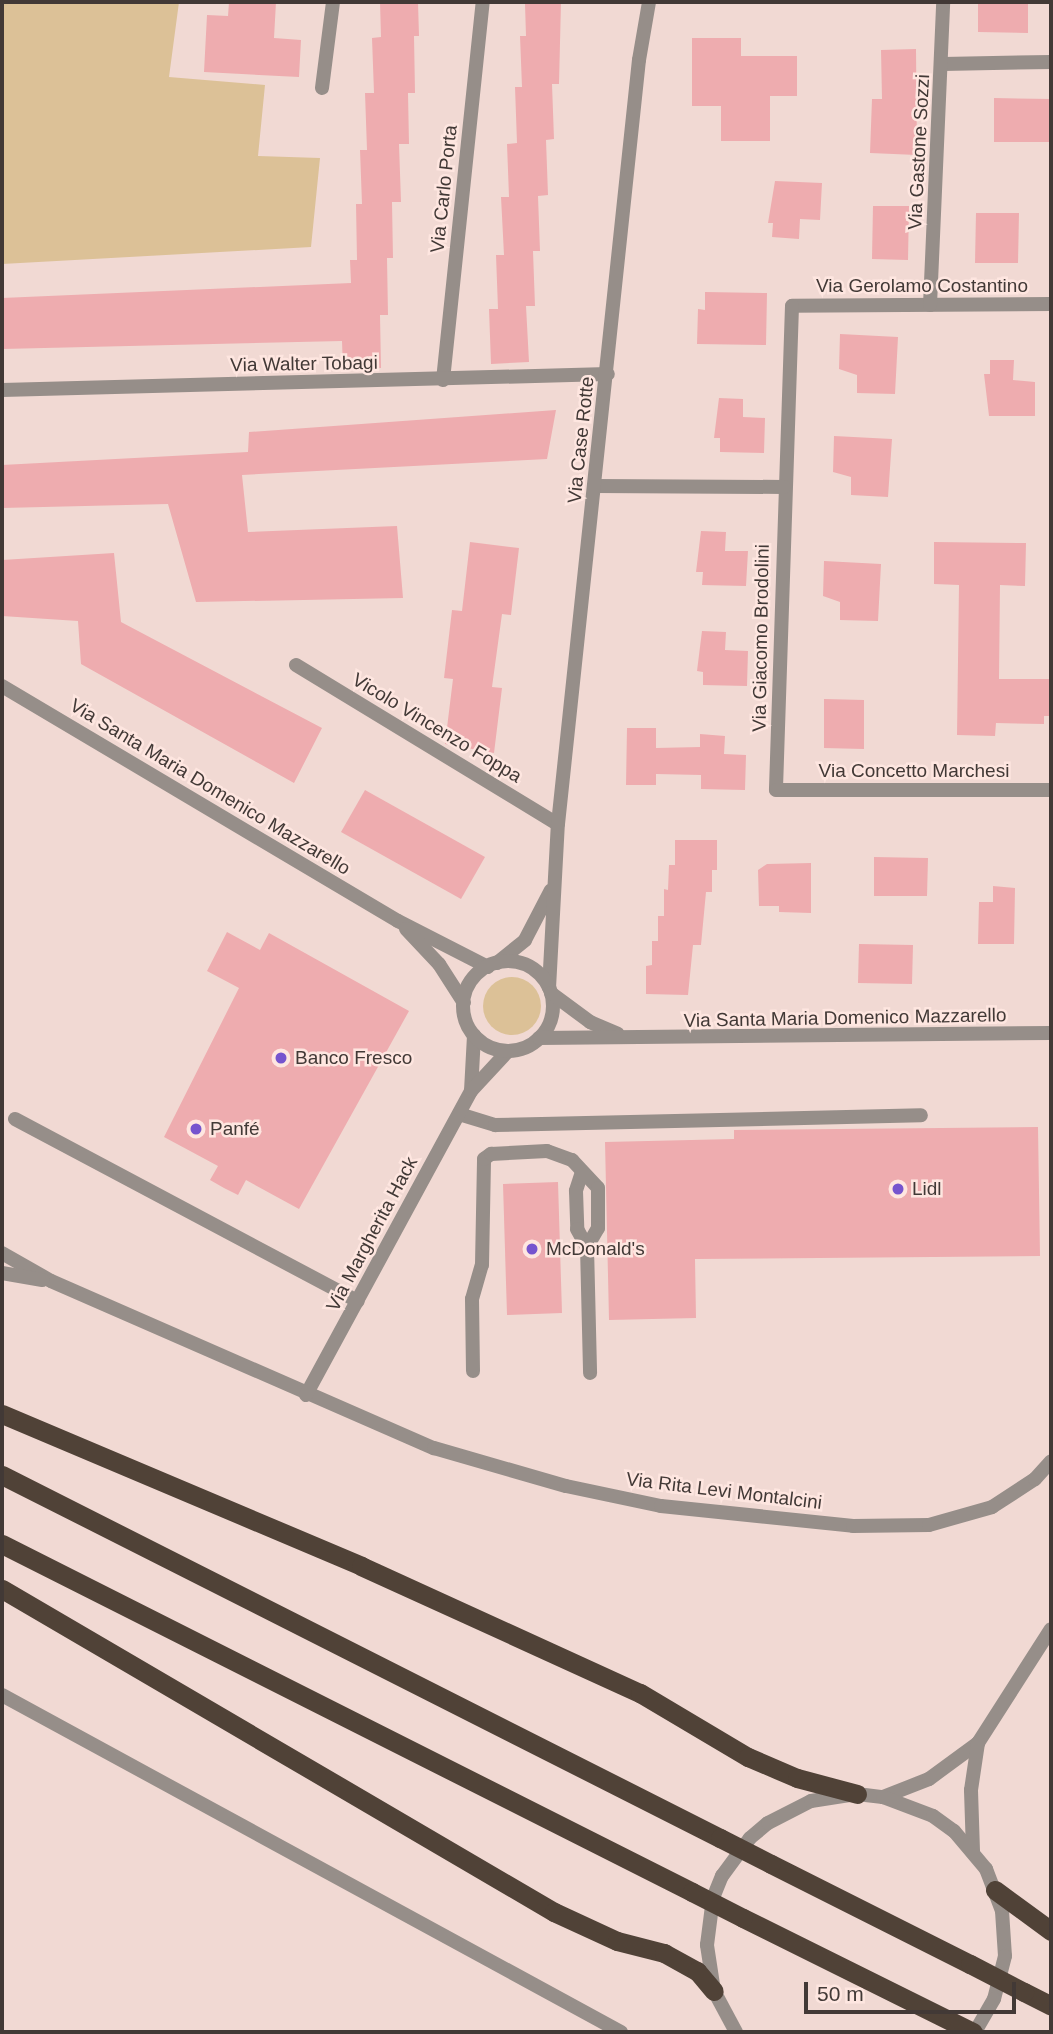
<!DOCTYPE html>
<meta charset="utf-8">
<style>
body{margin:0}
#map{position:relative;width:1053px;height:2034px;overflow:hidden;background:#f1d9d3;font-family:Helvetica,sans-serif}
div>[style]{position:absolute}
.green>*{inset:0;background:#dcc197}
.round{border-radius:50%}
.building>*{inset:0;background:#eeacaf}
.service>*{height:14px;margin:-7px;padding:0 7px;transform-origin:7px;border-radius:7px;background:#968e89}
.minor>*{height:14px;margin:-7px;padding:0 7px;transform-origin:7px;border-radius:7px;background:#968e89}
.tertiary>*{height:14px;margin:-7px;padding:0 7px;transform-origin:7px;border-radius:7px;background:#968e89}
.tertiary>.ring{margin:-7px;padding:0;box-sizing:content-box;background:none;border:14px solid #968e89;border-radius:50%}
.trunk>*{height:19px;margin:-9.5px;padding:0 9.5px;transform-origin:9.5px;border-radius:9.5px;background:#504237}
.trunk-bridge>*{height:19px;margin:-9.5px;padding:0 9.5px;transform-origin:9.5px;border-radius:9.5px;background:#504237}
.dots>*{width:19px;height:19px;translate:-50% -50%;box-sizing:border-box;border:4px solid #fee6e0;border-radius:50%}
span{translate:-50% -50%;white-space:nowrap;text-align:center;line-height:1.15;-webkit-text-stroke:5px #fee6e0;paint-order:stroke}
.street-label{font-size:19px;color:#423936}
.poi-label{font-size:19px;color:#423936}
.left{translate:0 -50%;text-align:left}
.frame{position:absolute;inset:0;border:4px solid #423936;pointer-events:none}
.scale{position:absolute;left:804px;top:1982px;width:212px;height:32px;box-sizing:border-box;border:4px solid #423936;border-top:0;padding-left:9px;font-size:21px;line-height:24px;white-space:nowrap;color:#423936;-webkit-text-stroke:5px #fee6e0;paint-order:stroke}
</style>
<div id="map">
<div class="green">
<div style="clip-path:polygon(2px 2px,179px 2px,169px 77px,265px 85px,258px 156px,320px 158px,311px 247px,2px 264px)"></div>
<div class="round" style="left:483px;top:977px;width:58px;height:58px"></div>
</div>
<div class="building">
<div style="clip-path:polygon(229px 2px,276px 2px,274px 38px,301px 40px,299px 77px,204px 72px,207px 15px,228px 16px)"></div>
<div style="clip-path:polygon(380px 2px,418px 2px,419px 36px,414px 36px,415px 93px,408px 93px,409px 144px,399px 144px,401px 202px,392px 202px,393px 258px,387px 258px,388px 315px,380px 315px,381px 368px,343px 369px,342px 341px,2px 349px,2px 298px,351px 283px,350px 260px,357px 260px,356px 204px,362px 204px,360px 150px,367px 150px,365px 93px,374px 93px,372px 38px,381px 37px)"></div>
<div style="clip-path:polygon(561px 2px,559px 84px,552px 84px,554px 139px,546px 140px,548px 195px,538px 196px,540px 251px,533px 251px,535px 306px,526px 306px,529px 362px,491px 364px,489px 309px,498px 309px,496px 255px,504px 255px,501px 197px,509px 197px,507px 144px,517px 143px,515px 87px,522px 87px,520px 36px,526px 36px,525px 4px)"></div>
<div style="clip-path:polygon(978px 2px,1028px 2px,1028px 33px,978px 32px)"></div>
<div style="clip-path:polygon(692px 38px,741px 38px,741px 56px,797px 56px,797px 96px,770px 96px,770px 141px,721px 141px,721px 106px,692px 106px)"></div>
<div style="clip-path:polygon(916px 49px,917px 155px,870px 153px,872px 99px,882px 99px,881px 50px)"></div>
<div style="clip-path:polygon(994px 98px,1051px 99px,1051px 142px,994px 142px)"></div>
<div style="clip-path:polygon(775px 181px,822px 183px,820px 220px,800px 219px,799px 239px,772px 237px,773px 223px,768px 223px)"></div>
<div style="clip-path:polygon(873px 206px,909px 206px,908px 260px,872px 259px)"></div>
<div style="clip-path:polygon(976px 213px,1019px 213px,1018px 263px,975px 263px)"></div>
<div style="clip-path:polygon(705px 292px,767px 293px,766px 345px,697px 344px,698px 309px,705px 310px)"></div>
<div style="clip-path:polygon(840px 334px,898px 337px,895px 394px,857px 393px,857px 375px,839px 369px)"></div>
<div style="clip-path:polygon(990px 360px,1014px 360px,1013px 380px,1035px 382px,1035px 416px,989px 416px,984px 374px,990px 374px)"></div>
<div style="clip-path:polygon(719px 398px,743px 399px,743px 417px,765px 418px,764px 453px,720px 452px,720px 438px,714px 438px)"></div>
<div style="clip-path:polygon(556px 410px,547px 459px,242px 475px,248px 532px,397px 526px,403px 598px,196px 602px,168px 504px,2px 508px,2px 465px,248px 452px,249px 432px)"></div>
<div style="clip-path:polygon(834px 436px,892px 439px,888px 497px,851px 495px,851px 477px,833px 472px)"></div>
<div style="clip-path:polygon(701px 531px,726px 532px,725px 551px,748px 551px,746px 586px,702px 585px,703px 572px,696px 572px)"></div>
<div style="clip-path:polygon(470px 542px,519px 548px,511px 615px,502px 614px,492px 687px,502px 688px,494px 753px,445px 744px,453px 679px,444px 678px,452px 610px,462px 611px)"></div>
<div style="clip-path:polygon(934px 542px,1026px 543px,1025px 586px,1000px 585px,999px 679px,1051px 679px,1051px 716px,1044px 716px,1044px 724px,996px 723px,995px 736px,957px 735px,959px 585px,934px 584px)"></div>
<div style="clip-path:polygon(114px 553px,121px 622px,322px 728px,294px 783px,81px 664px,78px 621px,2px 616px,2px 560px)"></div>
<div style="clip-path:polygon(824px 561px,881px 564px,878px 621px,840px 620px,840px 602px,823px 596px)"></div>
<div style="clip-path:polygon(702px 631px,726px 632px,725px 650px,748px 651px,747px 686px,703px 685px,703px 672px,697px 671px)"></div>
<div style="clip-path:polygon(824px 699px,864px 700px,864px 749px,824px 748px)"></div>
<div style="clip-path:polygon(627px 728px,656px 728px,656px 748px,700px 747px,700px 734px,725px 736px,724px 754px,746px 755px,745px 790px,701px 789px,701px 775px,656px 774px,656px 785px,626px 785px)"></div>
<div style="clip-path:polygon(365px 790px,485px 857px,461px 899px,341px 832px)"></div>
<div style="clip-path:polygon(675px 840px,717px 840px,717px 870px,712px 870px,712px 892px,706px 892px,701px 945px,693px 945px,688px 995px,646px 994px,646px 966px,652px 965px,652px 941px,658px 941px,658px 916px,664px 916px,664px 889px,668px 890px,669px 865px,675px 865px)"></div>
<div style="clip-path:polygon(874px 857px,928px 858px,927px 896px,874px 896px)"></div>
<div style="clip-path:polygon(811px 863px,811px 913px,779px 912px,779px 906px,759px 906px,758px 870px,767px 864px)"></div>
<div style="clip-path:polygon(993px 886px,1015px 888px,1014px 944px,978px 944px,979px 902px,993px 902px)"></div>
<div style="clip-path:polygon(227px 932px,260px 950px,269px 933px,409px 1011px,299px 1209px,246px 1180px,238px 1195px,224px 1188px,210px 1180px,218px 1166px,164px 1137px,239px 988px,207px 971px)"></div>
<div style="clip-path:polygon(859px 944px,913px 945px,912px 984px,858px 983px)"></div>
<div style="clip-path:polygon(1038px 1127px,1040px 1256px,695px 1259px,696px 1318px,609px 1320px,605px 1142px,734px 1139px,734px 1130px)"></div>
<div style="clip-path:polygon(558px 1182px,562px 1313px,507px 1315px,503px 1184px)"></div>
</div>
<div class="service">
<div style="left:322px;top:88px;width:87px;rotate:-82.7deg"></div>
<div style="left:471px;top:1091px;width:56px;rotate:-86.9deg"></div>
<div style="left:459px;top:1114px;width:38px;rotate:17deg"></div>
<div style="left:495px;top:1125px;width:426px;rotate:-1.3deg"></div>
<div style="left:15px;top:1119px;width:388px;rotate:28deg"></div>
<div style="left:582px;top:1172px;width:20px;rotate:108deg"></div>
<div style="left:576px;top:1191px;width:38px;rotate:88deg"></div>
<div style="left:577px;top:1229px;width:21px;rotate:61deg"></div>
<div style="left:587px;top:1247px;width:126px;rotate:88.6deg"></div>
<div style="left:2px;top:1253px;width:56px;rotate:29.7deg"></div>
<div style="left:51px;top:1281px;width:418px;rotate:23.6deg"></div>
<div style="left:434px;top:1448px;width:137px;rotate:16.1deg"></div>
<div style="left:566px;top:1486px;width:97px;rotate:11.9deg"></div>
<div style="left:661px;top:1506px;width:193px;rotate:5.9deg"></div>
<div style="left:853px;top:1526px;width:76px;rotate:-0.8deg"></div>
<div style="left:929px;top:1525px;width:66px;rotate:-15.9deg"></div>
<div style="left:992px;top:1507px;width:51px;rotate:-33.1deg"></div>
<div style="left:1035px;top:1479px;width:24px;rotate:-48deg"></div>
<div style="left:2px;top:1273px;width:41px;rotate:9.9deg"></div>
<div style="left:473px;top:1371px;width:72px;rotate:-90.8deg"></div>
<div style="left:472px;top:1299px;width:35px;rotate:-74deg"></div>
<div style="left:482px;top:1265px;width:106px;rotate:-88.9deg"></div>
<div style="left:484px;top:1159px;width:9px;rotate:-36deg"></div>
<div style="left:491px;top:1154px;width:56px;rotate:-3.1deg"></div>
<div style="left:547px;top:1151px;width:27px;rotate:20deg"></div>
<div style="left:572px;top:1160px;width:38px;rotate:47deg"></div>
<div style="left:598px;top:1188px;width:40px;rotate:90deg"></div>
<div style="left:598px;top:1228px;width:22px;rotate:120deg"></div>
<div style="left:306px;top:1395px;width:346px;rotate:-61.5deg"></div>
<div style="left:471px;top:1091px;width:54px;rotate:-47.2deg"></div>
<div style="left:2px;top:1695px;width:705px;rotate:28.57deg"></div>
</div>
<div class="minor">
<div style="left:943px;top:64px;width:108px;rotate:-1.1deg"></div>
<div style="left:1051px;top:304px;width:259px;rotate:179.6deg"></div>
<div style="left:792px;top:306px;width:484px;rotate:91.9deg"></div>
<div style="left:776px;top:790px;width:275px"></div>
<div style="left:930px;top:305px;width:303px;rotate:-87.5deg"></div>
<div style="left:443px;top:380px;width:380px;rotate:-84deg"></div>
<div style="left:2px;top:390px;width:606px;rotate:-1.51deg"></div>
<div style="left:595px;top:486px;width:189px;rotate:0.3deg"></div>
<div style="left:296px;top:665px;width:306px;rotate:31.3deg"></div>
<div style="left:497px;top:963px;width:36px;rotate:-39deg"></div>
<div style="left:525px;top:940px;width:56px;rotate:-62.5deg"></div>
<div style="left:549px;top:988px;width:164px;rotate:-86.9deg"></div>
<div style="left:558px;top:824px;width:768px;rotate:-83.95deg"></div>
<div style="left:639px;top:60px;width:59px;rotate:-80.2deg"></div>
</div>
<div class="tertiary">
<div style="left:2px;top:686px;width:460px;rotate:30.7deg"></div>
<div style="left:398px;top:921px;width:101px;rotate:27.1deg"></div>
<div style="left:406px;top:929px;width:48px;rotate:46.7deg"></div>
<div style="left:439px;top:964px;width:46px;rotate:57.3deg"></div>
<div class="ring" style="left:463px;top:961px;width:76px;height:76px"></div>
<div style="left:551px;top:993px;width:49px;rotate:36.6deg"></div>
<div style="left:590px;top:1022px;width:30px;rotate:23deg"></div>
<div style="left:539px;top:1038px;width:512px;rotate:-0.56deg"></div>
<div style="left:883px;top:1797px;width:49px;rotate:-21.4deg"></div>
<div style="left:929px;top:1779px;width:61px;rotate:-36.3deg"></div>
<div style="left:978px;top:1743px;width:135px;rotate:-57.4deg"></div>
<div style="left:973px;top:1851px;width:61px;rotate:-91.9deg"></div>
<div style="left:971px;top:1790px;width:48px;rotate:-81.5deg"></div>
<div style="left:736px;top:2032px;width:47px;rotate:-118.2deg"></div>
<div style="left:714px;top:1991px;width:47px;rotate:-98.7deg"></div>
<div style="left:707px;top:1945px;width:47px;rotate:-82.7deg"></div>
<div style="left:713px;top:1898px;width:24px;rotate:-68deg"></div>
<div style="left:722px;top:1876px;width:47px;rotate:-53.6deg"></div>
<div style="left:750px;top:1838px;width:23px;rotate:-40deg"></div>
<div style="left:768px;top:1823px;width:48px;rotate:-27.1deg"></div>
<div style="left:811px;top:1801px;width:47px;rotate:-8.7deg"></div>
<div style="left:857px;top:1794px;width:26px;rotate:7deg"></div>
<div style="left:883px;top:1797px;width:53px;rotate:20.8deg"></div>
<div style="left:933px;top:1816px;width:26px;rotate:36deg"></div>
<div style="left:954px;top:1831px;width:50px;rotate:49.9deg"></div>
<div style="left:986px;top:1869px;width:45px;rotate:69.1deg"></div>
<div style="left:1002px;top:1911px;width:45px;rotate:86.2deg"></div>
<div style="left:1005px;top:1956px;width:44px;rotate:104.3deg"></div>
<div style="left:994px;top:1999px;width:38px;rotate:120deg"></div>
</div>
<div class="trunk">
<div style="left:2px;top:1414px;width:390px;rotate:22.9deg"></div>
<div style="left:361px;top:1566px;width:307px;rotate:24.5deg"></div>
<div style="left:640px;top:1693px;width:126px;rotate:30.7deg"></div>
<div style="left:748px;top:1757px;width:53px;rotate:23.2deg"></div>
<div style="left:797px;top:1778px;width:62px;rotate:14.9deg"></div>
<div style="left:2px;top:1475px;width:805px;rotate:26.82deg"></div>
<div style="left:2px;top:1544px;width:773px;rotate:26.76deg"></div>
<div style="left:2px;top:1589px;width:640px;rotate:30.33deg"></div>
<div style="left:554px;top:1912px;width:69px;rotate:24.7deg"></div>
<div style="left:617px;top:1941px;width:49px;rotate:14.3deg"></div>
<div style="left:664px;top:1953px;width:38px;rotate:29deg"></div>
<div style="left:697px;top:1971px;width:26px;rotate:50deg"></div>
<div style="left:771px;top:1864px;width:223px;rotate:26.7deg"></div>
<div style="left:995px;top:1890px;width:69px;rotate:36.2deg"></div>
<div style="left:743px;top:1918px;width:257px;rotate:26.4deg"></div>
<div style="left:1024px;top:1992px;width:30px;rotate:27deg"></div>
</div>
<div class="trunk-bridge">
<div style="left:720px;top:1838px;width:57px;rotate:27deg"></div>
<div style="left:692px;top:1892px;width:57px;rotate:27deg"></div>
<div style="left:970px;top:1964px;width:61px;rotate:27.4deg"></div>
</div>
<div class="dots">
<div style="left:281px;top:1058px;background:#7654ce"></div>
<div style="left:196px;top:1129px;background:#7654ce"></div>
<div style="left:898px;top:1189px;background:#7654ce"></div>
<div style="left:532px;top:1249px;background:#7654ce"></div>
</div>
<div class="street-label">
<span style="left:919px;top:152px;rotate:-87deg">Via Gastone Sozzi</span>
<span style="left:444px;top:189px;rotate:-84deg">Via Carlo Porta</span>
<span style="left:922px;top:286px">Via Gerolamo Costantino</span>
<span style="left:304px;top:364px;rotate:-1deg">Via Walter Tobagi</span>
<span style="left:581px;top:440px;rotate:-84deg">Via Case Rotte</span>
<span style="left:761px;top:638px;rotate:-89deg">Via Giacomo Brodolini</span>
<span style="left:437px;top:728px;rotate:31deg">Vicolo Vincenzo Foppa</span>
<span style="left:914px;top:771px">Via Concetto Marchesi</span>
<span style="left:210px;top:787px;rotate:31deg">Via Santa Maria Domenico Mazzarello</span>
<span style="left:845px;top:1018px;rotate:-1deg">Via Santa Maria Domenico Mazzarello</span>
<span style="left:372px;top:1234px;rotate:-62deg">Via Margherita Hack</span>
<span style="left:724px;top:1491px;rotate:7deg">Via Rita Levi Montalcini</span>
</div>
<div class="poi-label">
<span class="left" style="left:295px;top:1058px">Banco Fresco</span>
<span class="left" style="left:210px;top:1129px">Panfé</span>
<span class="left" style="left:912px;top:1189px">Lidl</span>
<span class="left" style="left:546px;top:1249px">McDonald's</span>
</div>
<div class="frame"></div>
<div class="scale">50 m</div>
</div>
